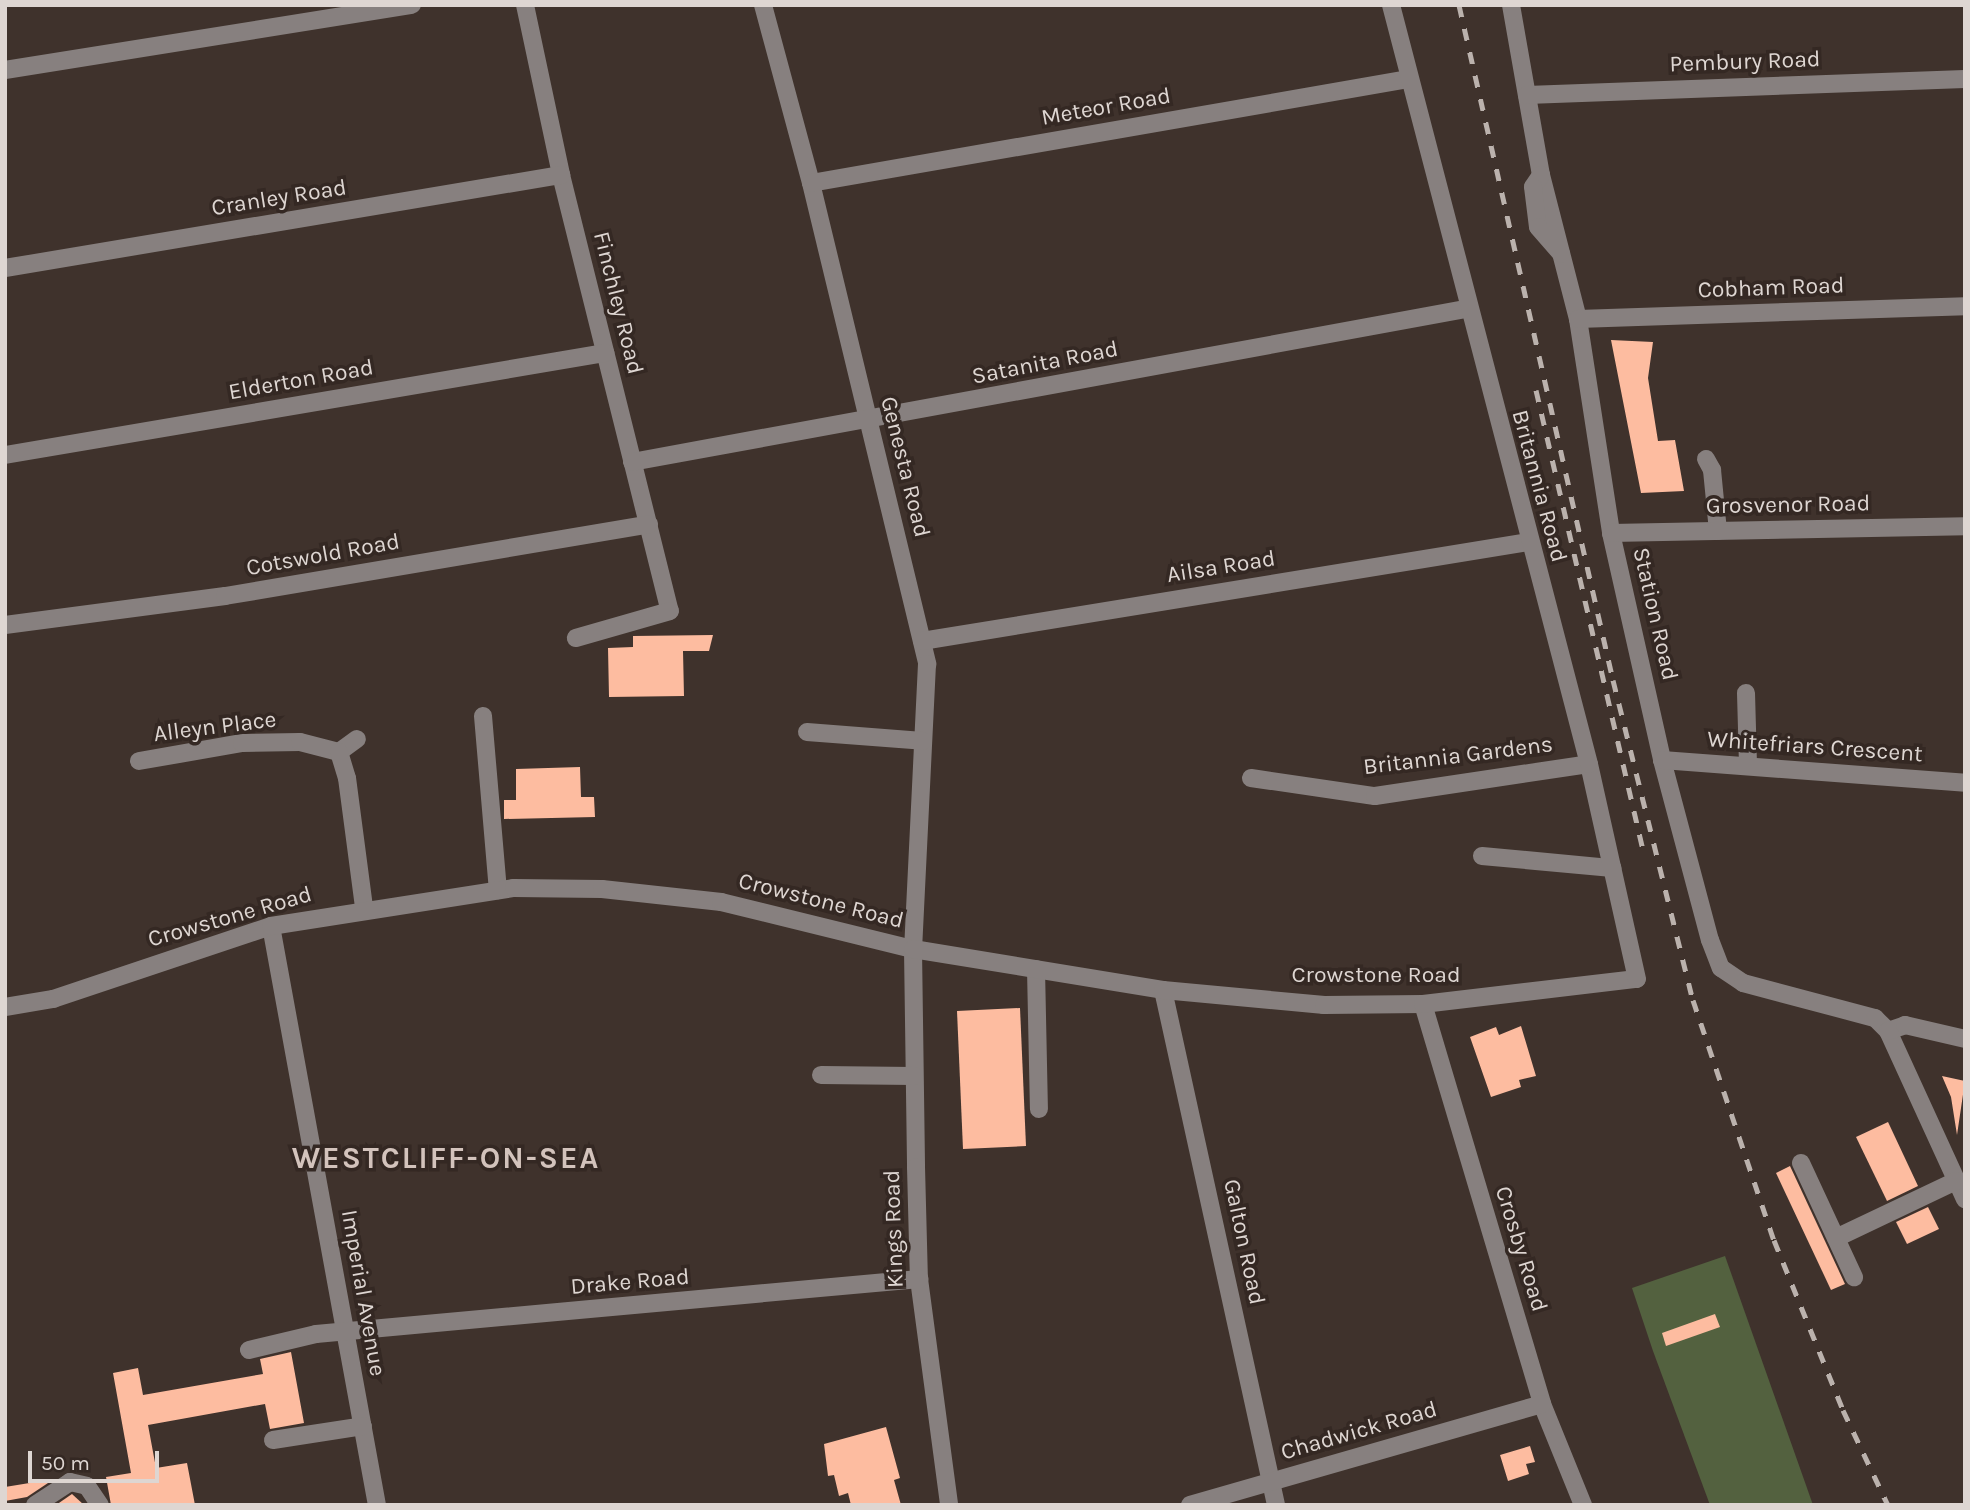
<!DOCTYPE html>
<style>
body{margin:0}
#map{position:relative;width:1970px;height:1510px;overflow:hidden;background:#3f322c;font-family:Karla,sans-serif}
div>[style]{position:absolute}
.green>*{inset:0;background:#53613f}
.building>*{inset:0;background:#fdbca0}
.minor>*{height:18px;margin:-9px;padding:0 9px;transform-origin:9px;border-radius:9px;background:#87807f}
.rail>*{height:5px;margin-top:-2.5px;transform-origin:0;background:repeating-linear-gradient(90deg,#bbb2ad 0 12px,transparent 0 24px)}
span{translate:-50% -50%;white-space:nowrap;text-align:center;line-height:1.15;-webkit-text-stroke:7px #342823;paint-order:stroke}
.street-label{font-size:23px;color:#ded6d2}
.district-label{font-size:30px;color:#d3c3bc;font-weight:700;letter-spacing:2px}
.frame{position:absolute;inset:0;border:7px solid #ded6d2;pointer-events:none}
.scale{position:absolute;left:28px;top:1451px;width:131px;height:32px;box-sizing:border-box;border:4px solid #ded6d2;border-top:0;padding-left:9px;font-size:21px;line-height:24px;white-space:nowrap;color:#ded6d2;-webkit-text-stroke:5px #342823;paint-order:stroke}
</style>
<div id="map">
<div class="green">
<div style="clip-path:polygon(1725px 1256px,1813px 1505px,1710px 1505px,1653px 1351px,1632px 1288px)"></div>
</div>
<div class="building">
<div style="clip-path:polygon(1611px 340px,1653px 342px,1648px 378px,1658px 441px,1675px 440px,1684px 491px,1641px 493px)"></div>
<div style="clip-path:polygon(713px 635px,709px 651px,683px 651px,684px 696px,609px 697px,608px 648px,633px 647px,633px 636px)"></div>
<div style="clip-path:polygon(580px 767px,581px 797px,594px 797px,595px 817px,504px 819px,504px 800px,516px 800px,516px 769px)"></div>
<div style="clip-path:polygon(1020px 1008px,1026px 1146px,963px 1149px,957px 1011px)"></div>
<div style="clip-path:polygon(1521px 1026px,1536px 1076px,1519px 1080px,1521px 1087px,1491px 1097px,1470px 1037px,1496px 1027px,1499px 1035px)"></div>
<div style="clip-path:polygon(1942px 1076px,1965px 1081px,1957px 1135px,1951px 1097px)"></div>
<div style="clip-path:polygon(1888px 1122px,1918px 1186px,1887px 1201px,1856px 1137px)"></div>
<div style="clip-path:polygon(1790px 1166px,1845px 1284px,1831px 1290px,1776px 1173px)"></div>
<div style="clip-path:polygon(1928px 1207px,1939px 1229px,1907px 1244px,1896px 1222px)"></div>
<div style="clip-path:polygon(1715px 1314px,1720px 1327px,1666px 1346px,1662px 1333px)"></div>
<div style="clip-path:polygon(291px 1352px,304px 1423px,270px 1429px,265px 1404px,148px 1425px,156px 1468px,187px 1463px,195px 1505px,111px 1505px,106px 1477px,131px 1473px,113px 1373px,138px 1368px,143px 1395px,263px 1374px,260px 1359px)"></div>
<div style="clip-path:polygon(886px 1427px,900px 1478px,894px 1480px,901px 1505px,851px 1505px,848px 1493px,839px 1496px,834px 1475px,828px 1476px,824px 1444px)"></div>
<div style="clip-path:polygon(1530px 1446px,1535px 1462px,1526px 1464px,1529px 1474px,1508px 1481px,1500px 1455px)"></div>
<div style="clip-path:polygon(54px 1479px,27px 1497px,5px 1501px,5px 1487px)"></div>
<div style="clip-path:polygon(72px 1494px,84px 1505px,56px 1505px)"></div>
</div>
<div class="minor">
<div style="left:525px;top:5px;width:174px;rotate:78deg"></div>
<div style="left:561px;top:175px;width:449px;rotate:76deg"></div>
<div style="left:670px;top:611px;width:98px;rotate:164deg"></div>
<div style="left:763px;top:5px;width:184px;rotate:74.9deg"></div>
<div style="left:811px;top:183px;width:495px;rotate:76.4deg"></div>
<div style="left:927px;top:664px;width:285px;rotate:92.8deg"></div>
<div style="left:913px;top:949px;width:218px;rotate:89.2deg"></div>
<div style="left:916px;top:1167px;width:112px;rotate:88.5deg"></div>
<div style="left:919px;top:1279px;width:228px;rotate:82.4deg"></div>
<div style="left:1511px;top:5px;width:173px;rotate:80deg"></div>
<div style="left:1541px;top:175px;width:149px;rotate:75.6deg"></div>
<div style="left:1578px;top:319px;width:217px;rotate:81.2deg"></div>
<div style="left:1611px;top:533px;width:233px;rotate:77.3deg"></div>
<div style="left:1662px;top:760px;width:186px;rotate:75.1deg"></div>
<div style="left:1710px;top:940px;width:30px;rotate:69deg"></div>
<div style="left:1721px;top:968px;width:27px;rotate:34deg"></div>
<div style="left:1743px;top:983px;width:137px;rotate:14.9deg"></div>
<div style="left:1875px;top:1018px;width:18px;rotate:45deg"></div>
<div style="left:1888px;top:1031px;width:185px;rotate:65.4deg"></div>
<div style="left:5px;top:70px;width:412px;rotate:-9.1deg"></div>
<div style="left:1527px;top:95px;width:438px;rotate:-2.1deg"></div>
<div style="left:1541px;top:175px;width:14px;rotate:124deg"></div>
<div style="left:1533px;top:187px;width:40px;rotate:82.9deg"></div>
<div style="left:1538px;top:227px;width:35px;rotate:49deg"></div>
<div style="left:811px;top:183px;width:607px;rotate:-9.87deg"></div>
<div style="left:5px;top:268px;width:564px;rotate:-9.5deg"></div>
<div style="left:1578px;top:319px;width:387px;rotate:-1.9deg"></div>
<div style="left:5px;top:455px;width:609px;rotate:-9.65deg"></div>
<div style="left:1706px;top:459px;width:13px;rotate:61deg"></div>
<div style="left:1712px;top:470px;width:61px;rotate:84.4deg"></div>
<div style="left:632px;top:462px;width:848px;rotate:-10.4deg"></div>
<div style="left:1611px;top:533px;width:354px;rotate:-1.1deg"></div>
<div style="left:5px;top:625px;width:222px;rotate:-7.5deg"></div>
<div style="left:225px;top:596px;width:430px;rotate:-9.6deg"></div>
<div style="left:922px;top:641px;width:614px;rotate:-9.28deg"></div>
<div style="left:1746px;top:693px;width:73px;rotate:88.4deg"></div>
<div style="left:483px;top:716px;width:175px;rotate:85.1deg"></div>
<div style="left:807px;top:732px;width:116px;rotate:4.4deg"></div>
<div style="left:339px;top:752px;width:22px;rotate:-36deg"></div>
<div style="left:1662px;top:760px;width:304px;rotate:4.3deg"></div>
<div style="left:139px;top:761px;width:105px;rotate:-9.9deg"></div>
<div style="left:242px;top:743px;width:58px;rotate:-1deg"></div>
<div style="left:300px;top:742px;width:40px;rotate:14.4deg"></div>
<div style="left:339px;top:752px;width:27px;rotate:73deg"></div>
<div style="left:347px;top:778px;width:131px;rotate:82.5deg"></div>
<div style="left:1251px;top:778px;width:125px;rotate:8.3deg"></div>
<div style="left:1375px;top:796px;width:216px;rotate:-8.5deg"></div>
<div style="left:1482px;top:856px;width:131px;rotate:5.3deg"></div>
<div style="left:271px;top:926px;width:589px;rotate:79.63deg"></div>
<div style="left:1036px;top:969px;width:140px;rotate:88.8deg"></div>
<div style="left:1163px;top:990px;width:527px;rotate:77.62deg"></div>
<div style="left:1423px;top:1004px;width:417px;rotate:73.4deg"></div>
<div style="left:1542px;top:1404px;width:109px;rotate:67.9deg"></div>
<div style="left:5px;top:1007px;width:49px;rotate:-9.5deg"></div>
<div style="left:53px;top:999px;width:230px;rotate:-18.5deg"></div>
<div style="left:271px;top:926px;width:246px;rotate:-8.9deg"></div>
<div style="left:514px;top:888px;width:88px;rotate:0.7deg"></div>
<div style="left:602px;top:889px;width:120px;rotate:6.2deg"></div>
<div style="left:721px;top:902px;width:198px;rotate:13.8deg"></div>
<div style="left:913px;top:949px;width:253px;rotate:9.3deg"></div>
<div style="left:1163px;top:990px;width:162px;rotate:5.3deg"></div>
<div style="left:1324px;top:1005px;width:99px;rotate:-0.6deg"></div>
<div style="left:1423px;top:1004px;width:215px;rotate:-6.7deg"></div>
<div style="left:1637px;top:979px;width:220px;rotate:-102.6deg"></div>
<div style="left:1589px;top:764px;width:784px;rotate:-104.62deg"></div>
<div style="left:1888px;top:1031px;width:18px;rotate:-19deg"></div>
<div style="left:1905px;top:1025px;width:62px;rotate:13.1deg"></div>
<div style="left:821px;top:1075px;width:93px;rotate:0.6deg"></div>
<div style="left:1801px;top:1163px;width:126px;rotate:65.1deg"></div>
<div style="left:1836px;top:1238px;width:133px;rotate:-25.4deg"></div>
<div style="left:249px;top:1350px;width:69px;rotate:-13.4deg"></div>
<div style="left:316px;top:1334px;width:606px;rotate:-5.21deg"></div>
<div style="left:273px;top:1440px;width:91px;rotate:-8.8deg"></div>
<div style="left:35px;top:1505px;width:42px;rotate:-33.3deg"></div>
<div style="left:70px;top:1482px;width:17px;rotate:13deg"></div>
<div style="left:87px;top:1486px;width:23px;rotate:56deg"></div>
<div style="left:1190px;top:1505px;width:366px;rotate:-16deg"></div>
</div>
<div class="rail">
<div style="left:1459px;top:5px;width:692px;rotate:77.15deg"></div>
<div style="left:1613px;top:680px;width:330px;rotate:76deg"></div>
<div style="left:1693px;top:1000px;width:253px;rotate:71.4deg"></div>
<div style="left:1774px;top:1240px;width:183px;rotate:67.9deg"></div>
<div style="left:1843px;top:1410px;width:105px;rotate:64.7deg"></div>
<div style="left:1536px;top:390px;width:472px;rotate:76.9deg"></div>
</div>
<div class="street-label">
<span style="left:1745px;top:62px;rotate:-2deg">Pembury Road</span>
<span style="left:1106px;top:107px;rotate:-10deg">Meteor Road</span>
<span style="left:279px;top:198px;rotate:-9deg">Cranley Road</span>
<span style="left:1771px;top:288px;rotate:-2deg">Cobham Road</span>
<span style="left:618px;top:303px;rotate:76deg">Finchley Road</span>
<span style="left:1045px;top:363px;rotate:-11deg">Satanita Road</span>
<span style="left:301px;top:380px;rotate:-10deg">Elderton Road</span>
<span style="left:905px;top:467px;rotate:76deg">Genesta Road</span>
<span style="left:1539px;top:486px;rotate:75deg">Britannia Road</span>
<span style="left:1788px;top:505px;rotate:-1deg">Grosvenor Road</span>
<span style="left:323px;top:555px;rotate:-10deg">Cotswold Road</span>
<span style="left:1221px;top:567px;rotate:-9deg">Ailsa Road</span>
<span style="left:1655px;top:614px;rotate:77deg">Station Road</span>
<span style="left:215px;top:727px;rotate:-7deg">Alleyn Place</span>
<span style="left:1815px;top:747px;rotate:4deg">Whitefriars Crescent</span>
<span style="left:1458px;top:756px;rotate:-7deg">Britannia Gardens</span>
<span style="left:821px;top:901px;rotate:14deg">Crowstone Road</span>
<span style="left:230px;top:917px;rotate:-16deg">Crowstone Road</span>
<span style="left:1376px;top:975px">Crowstone Road</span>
<span style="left:894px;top:1229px;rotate:-92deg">Kings Road</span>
<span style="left:1244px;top:1242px;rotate:78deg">Galton Road</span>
<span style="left:1521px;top:1249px;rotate:73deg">Crosby Road</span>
<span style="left:630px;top:1282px;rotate:-5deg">Drake Road</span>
<span style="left:363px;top:1293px;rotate:80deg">Imperial Avenue</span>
<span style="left:1359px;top:1431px;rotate:-16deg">Chadwick Road</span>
</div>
<div class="district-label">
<span style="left:446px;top:1158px">WESTCLIFF-ON-SEA</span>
</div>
<div class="frame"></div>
<div class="scale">50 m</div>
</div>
